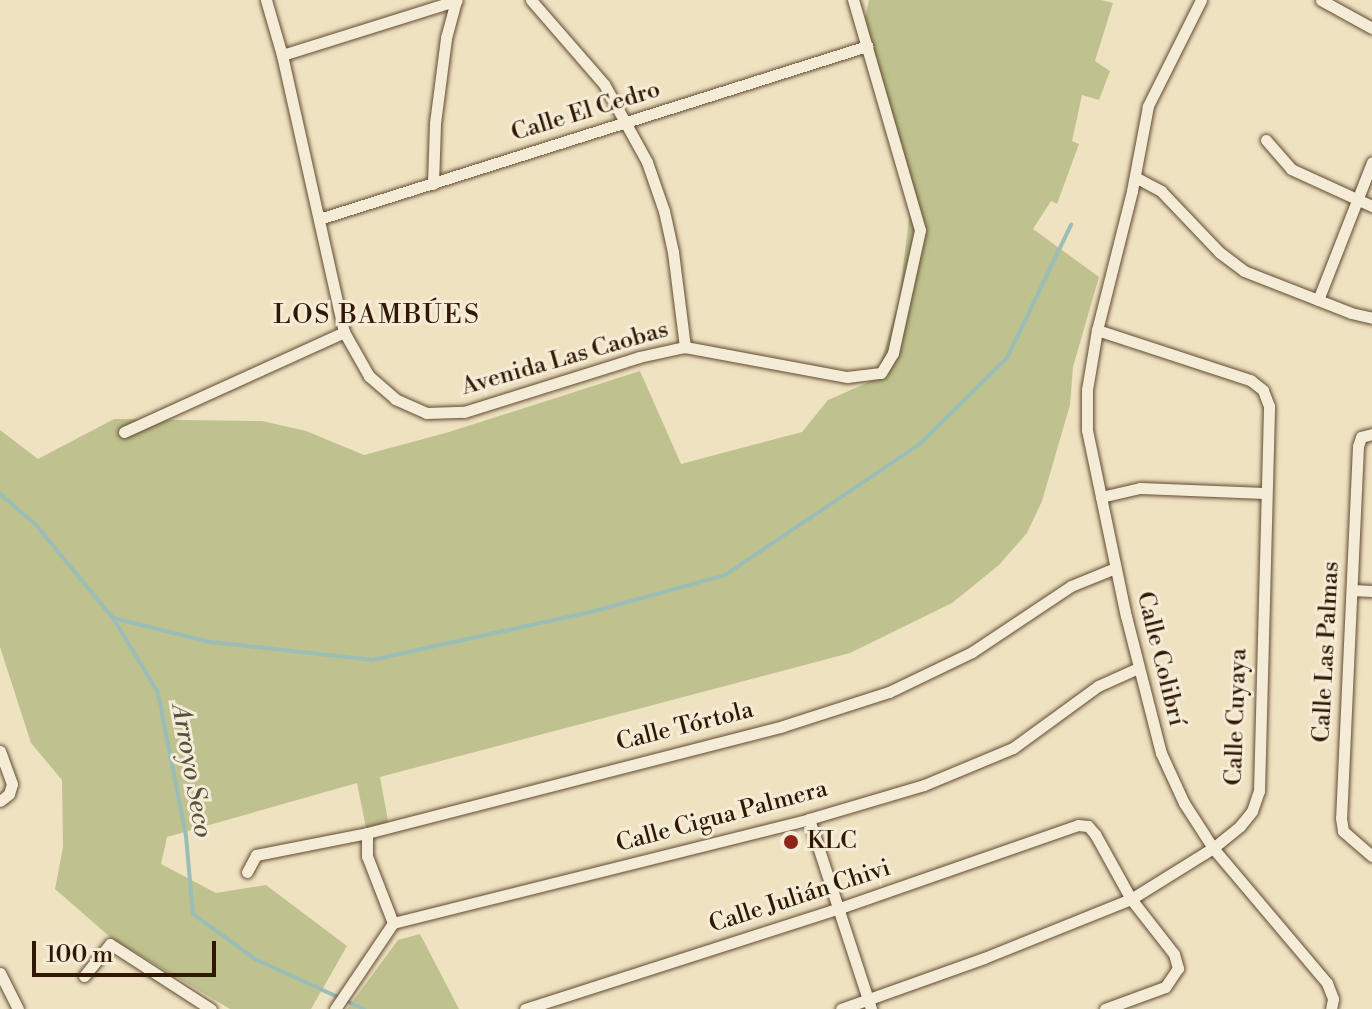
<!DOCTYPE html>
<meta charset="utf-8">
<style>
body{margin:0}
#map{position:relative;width:1372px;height:1009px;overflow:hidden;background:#efe2c1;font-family:"Libre Bodoni",serif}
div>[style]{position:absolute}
.green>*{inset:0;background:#bfc28e}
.stream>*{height:4px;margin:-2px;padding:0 2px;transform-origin:2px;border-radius:2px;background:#9abdb6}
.roads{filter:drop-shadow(0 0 2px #604a32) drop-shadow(0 0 2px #604a32)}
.street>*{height:11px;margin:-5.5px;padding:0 5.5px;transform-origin:5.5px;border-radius:5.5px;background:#f5ecd7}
.dots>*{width:22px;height:22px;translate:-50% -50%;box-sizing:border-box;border:4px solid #f5ecd7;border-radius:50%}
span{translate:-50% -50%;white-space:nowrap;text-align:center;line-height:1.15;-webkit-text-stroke:6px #f5ecd7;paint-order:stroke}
.street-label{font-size:24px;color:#301803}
.poi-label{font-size:24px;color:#301803}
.left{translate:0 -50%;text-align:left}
.neighbourhood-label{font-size:26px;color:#301803;letter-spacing:2px}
.water-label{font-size:26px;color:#555242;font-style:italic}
.scale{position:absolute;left:32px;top:941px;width:184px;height:36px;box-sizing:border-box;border:4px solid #301803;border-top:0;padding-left:10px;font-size:24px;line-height:28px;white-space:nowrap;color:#301803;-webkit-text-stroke:6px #f5ecd7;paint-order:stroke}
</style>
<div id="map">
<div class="green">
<div style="clip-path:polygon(869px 0,1101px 0,1113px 3px,1095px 61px,1110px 71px,1099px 100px,1082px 95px,1072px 141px,1079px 144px,1057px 204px,1051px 201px,1033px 229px,1099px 277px,1073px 367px,1070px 405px,1042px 501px,1027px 533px,999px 565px,952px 603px,850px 653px,380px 777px,389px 826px,367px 833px,357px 783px,167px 837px,161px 864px,216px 893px,266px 885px,347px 946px,311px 1009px,230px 1009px,110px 937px,55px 889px,63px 847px,62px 780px,31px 743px,0 647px,0 430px,38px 459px,114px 419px,262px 421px,306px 431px,364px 455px,449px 432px,640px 371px,681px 464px,802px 432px,828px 400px,876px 379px,899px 300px,912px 195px,865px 18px)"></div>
<div style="clip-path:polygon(420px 934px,459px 1009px,347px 1009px,398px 940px)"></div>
</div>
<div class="stream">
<div style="left:0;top:494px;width:48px;rotate:40.7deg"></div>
<div style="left:36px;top:525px;width:121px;rotate:50.4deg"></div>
<div style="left:113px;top:618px;width:87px;rotate:59deg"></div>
<div style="left:158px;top:693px;width:146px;rotate:78.9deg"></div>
<div style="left:186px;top:836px;width:78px;rotate:84.9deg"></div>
<div style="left:193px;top:914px;width:77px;rotate:36deg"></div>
<div style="left:255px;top:959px;width:120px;rotate:24.6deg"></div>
<div style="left:113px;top:618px;width:100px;rotate:13.9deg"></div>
<div style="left:210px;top:642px;width:163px;rotate:6.3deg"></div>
<div style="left:372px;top:660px;width:224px;rotate:-12.4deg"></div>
<div style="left:591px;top:612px;width:139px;rotate:-15.4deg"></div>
<div style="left:725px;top:575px;width:235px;rotate:-33.9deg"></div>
<div style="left:920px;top:444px;width:122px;rotate:-44.7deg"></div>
<div style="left:1007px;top:358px;width:148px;rotate:-64.3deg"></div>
</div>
<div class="roads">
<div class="street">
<div style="left:266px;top:0;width:57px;rotate:73.8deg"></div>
<div style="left:282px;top:55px;width:284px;rotate:77.4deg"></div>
<div style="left:344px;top:332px;width:51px;rotate:60.4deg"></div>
<div style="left:369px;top:376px;width:35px;rotate:41deg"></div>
<div style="left:395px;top:399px;width:34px;rotate:24deg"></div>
<div style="left:426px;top:413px;width:38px;rotate:-2deg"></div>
<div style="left:464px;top:412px;width:183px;rotate:-17.4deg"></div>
<div style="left:639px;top:357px;width:47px;rotate:-12.3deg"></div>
<div style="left:685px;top:347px;width:165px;rotate:10.5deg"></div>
<div style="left:847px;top:377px;width:34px;rotate:-7deg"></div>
<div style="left:881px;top:373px;width:23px;rotate:-59deg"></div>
<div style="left:893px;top:353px;width:126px;rotate:-77.6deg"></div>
<div style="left:920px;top:230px;width:240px;rotate:-106.2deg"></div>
<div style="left:531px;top:0;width:111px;rotate:49deg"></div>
<div style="left:604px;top:84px;width:89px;rotate:61.1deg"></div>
<div style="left:647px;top:162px;width:52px;rotate:70.9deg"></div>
<div style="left:664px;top:211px;width:42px;rotate:77.6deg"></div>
<div style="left:673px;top:252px;width:96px;rotate:82.8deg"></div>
<div style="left:1201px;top:0;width:119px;rotate:116.6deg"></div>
<div style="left:1148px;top:106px;width:86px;rotate:100.7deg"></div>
<div style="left:1132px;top:191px;width:143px;rotate:104.1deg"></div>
<div style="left:1097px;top:330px;width:61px;rotate:99.5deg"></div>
<div style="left:1087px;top:390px;width:40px;rotate:90deg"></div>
<div style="left:1087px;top:430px;width:190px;rotate:78.2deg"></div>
<div style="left:1126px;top:616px;width:141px;rotate:75.7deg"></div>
<div style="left:1161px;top:753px;width:55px;rotate:65.3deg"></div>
<div style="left:1184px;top:803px;width:54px;rotate:57.2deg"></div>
<div style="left:1213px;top:848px;width:177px;rotate:49.8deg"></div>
<div style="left:1327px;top:983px;width:17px;rotate:69deg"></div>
<div style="left:1333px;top:999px;width:10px;rotate:101deg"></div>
<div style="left:1321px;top:0;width:58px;rotate:28.8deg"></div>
<div style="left:282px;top:55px;width:183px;rotate:-17.4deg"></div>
<div style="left:1266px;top:140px;width:38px;rotate:49deg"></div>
<div style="left:1291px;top:169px;width:89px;rotate:24.6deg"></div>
<div style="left:1135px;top:177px;width:30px;rotate:28deg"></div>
<div style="left:1161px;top:191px;width:84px;rotate:46.4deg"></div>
<div style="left:1219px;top:252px;width:31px;rotate:37deg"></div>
<div style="left:1244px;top:271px;width:115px;rotate:21.4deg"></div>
<div style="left:1351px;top:313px;width:22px;rotate:13deg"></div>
<div style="left:433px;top:184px;width:61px;rotate:-88.1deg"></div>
<div style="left:435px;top:123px;width:86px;rotate:-82.6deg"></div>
<div style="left:446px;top:38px;width:39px;rotate:-75deg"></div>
<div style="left:319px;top:219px;width:575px;rotate:-17.52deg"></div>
<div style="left:1318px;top:300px;width:148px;rotate:-68.6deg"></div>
<div style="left:124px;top:432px;width:242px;rotate:-24.4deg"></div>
<div style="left:1372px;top:434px;width:11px;rotate:165deg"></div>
<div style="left:1361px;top:437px;width:9px;rotate:108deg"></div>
<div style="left:1358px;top:446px;width:372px;rotate:92.6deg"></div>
<div style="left:1341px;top:818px;width:13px;rotate:81deg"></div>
<div style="left:1343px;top:831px;width:38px;rotate:41deg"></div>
<div style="left:1101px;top:497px;width:40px;rotate:-13deg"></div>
<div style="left:1140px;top:488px;width:125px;rotate:2.3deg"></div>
<div style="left:1352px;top:590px;width:20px;rotate:3deg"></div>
<div style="left:0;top:751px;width:35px;rotate:70deg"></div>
<div style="left:12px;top:784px;width:10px;rotate:107deg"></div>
<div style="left:9px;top:794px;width:11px;rotate:142deg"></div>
<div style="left:809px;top:819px;width:200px;rotate:71.9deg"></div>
<div style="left:367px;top:833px;width:23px;rotate:90deg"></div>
<div style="left:367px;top:856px;width:72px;rotate:68.8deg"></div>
<div style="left:247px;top:872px;width:19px;rotate:-62deg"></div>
<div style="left:256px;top:855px;width:113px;rotate:-11.2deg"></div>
<div style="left:367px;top:833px;width:430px;rotate:-14.4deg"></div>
<div style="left:783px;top:726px;width:111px;rotate:-17.8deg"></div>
<div style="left:889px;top:692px;width:92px;rotate:-25.7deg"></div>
<div style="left:972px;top:652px;width:119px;rotate:-33.7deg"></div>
<div style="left:1071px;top:586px;width:48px;rotate:-22.2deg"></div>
<div style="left:0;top:973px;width:40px;rotate:63.4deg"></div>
<div style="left:84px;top:976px;width:41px;rotate:-50.9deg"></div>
<div style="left:110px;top:944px;width:120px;rotate:32.8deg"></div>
<div style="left:335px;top:1009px;width:104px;rotate:-56deg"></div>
<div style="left:393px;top:923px;width:429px;rotate:-14deg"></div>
<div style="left:809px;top:819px;width:120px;rotate:-16.5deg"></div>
<div style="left:924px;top:785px;width:96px;rotate:-22.6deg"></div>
<div style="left:1013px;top:748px;width:105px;rotate:-36.1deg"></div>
<div style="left:1098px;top:686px;width:44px;rotate:-24.2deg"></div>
<div style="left:525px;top:1009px;width:328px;rotate:-17.8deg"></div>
<div style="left:837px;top:909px;width:255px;rotate:-19.2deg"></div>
<div style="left:1078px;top:825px;width:10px;rotate:6deg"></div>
<div style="left:1088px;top:826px;width:11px;rotate:49deg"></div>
<div style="left:1095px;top:834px;width:74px;rotate:61deg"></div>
<div style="left:1131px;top:899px;width:70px;rotate:52deg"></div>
<div style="left:1174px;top:954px;width:15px;rotate:74deg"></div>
<div style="left:1178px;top:968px;width:23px;rotate:124deg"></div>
<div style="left:1165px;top:987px;width:64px;rotate:159.9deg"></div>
<div style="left:841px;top:1009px;width:152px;rotate:-19.6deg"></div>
<div style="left:984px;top:958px;width:158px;rotate:-21.9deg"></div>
<div style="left:1131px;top:899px;width:97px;rotate:-31.9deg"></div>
<div style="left:1213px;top:848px;width:35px;rotate:-39deg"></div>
<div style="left:1240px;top:826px;width:19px;rotate:-51deg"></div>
<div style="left:1252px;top:811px;width:21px;rotate:-71deg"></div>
<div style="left:1259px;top:791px;width:385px;rotate:-88.5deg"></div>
<div style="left:1269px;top:406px;width:17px;rotate:-111deg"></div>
<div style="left:1263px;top:390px;width:16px;rotate:-142deg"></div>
<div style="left:1250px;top:380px;width:161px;rotate:-161.9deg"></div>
</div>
</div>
<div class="dots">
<div style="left:791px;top:842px;background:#8f2418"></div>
</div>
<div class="street-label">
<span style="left:586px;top:112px;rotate:-17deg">Calle El Cedro</span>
<span style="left:565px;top:359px;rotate:-16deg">Avenida Las Caobas</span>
<span style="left:1327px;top:652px;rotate:-87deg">Calle Las Palmas</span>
<span style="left:1160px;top:659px;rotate:76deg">Calle Colibrí</span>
<span style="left:1237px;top:717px;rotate:-88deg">Calle Cuyaya</span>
<span style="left:685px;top:727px;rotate:-14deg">Calle Tórtola</span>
<span style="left:722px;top:817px;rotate:-15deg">Calle Cigua Palmera</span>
<span style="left:800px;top:897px;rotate:-18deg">Calle Julián Chivi</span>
</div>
<div class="poi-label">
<span class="left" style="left:807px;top:842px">KLC</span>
</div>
<div class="neighbourhood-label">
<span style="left:377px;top:316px">LOS BAMBÚES</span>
</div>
<div class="water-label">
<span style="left:191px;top:771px;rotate:80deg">Arroyo Seco</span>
</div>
<div class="scale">100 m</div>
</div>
